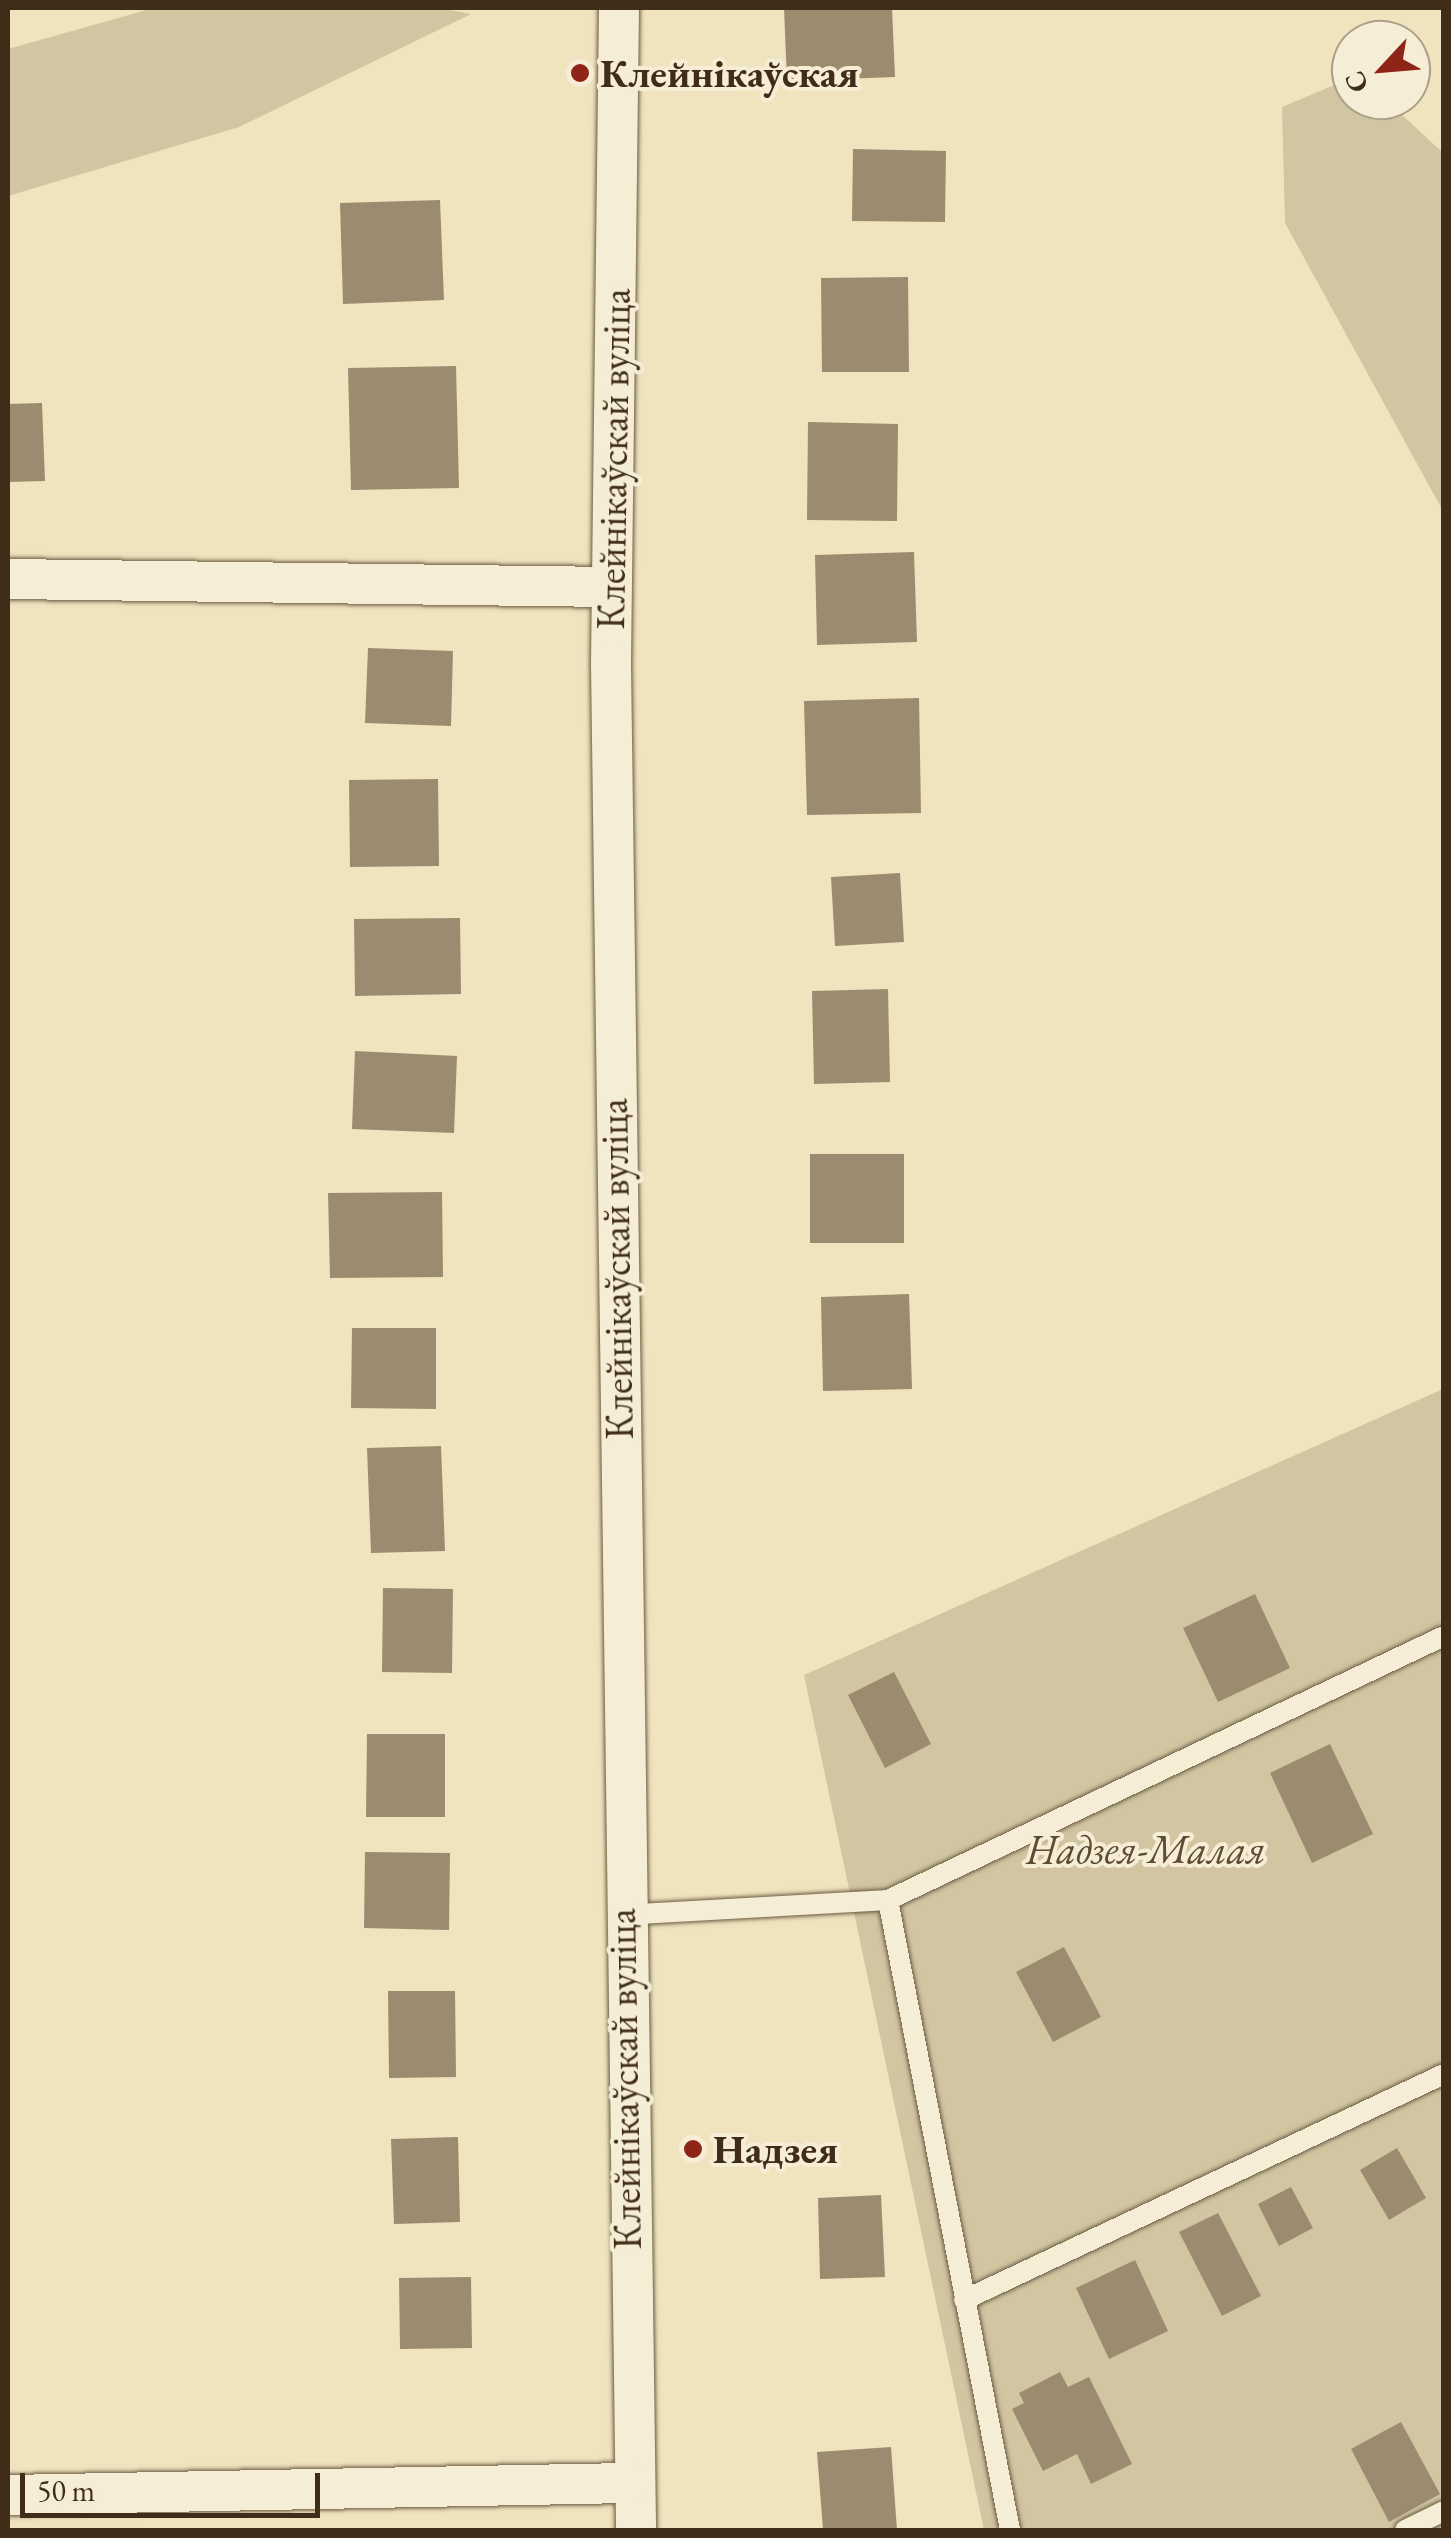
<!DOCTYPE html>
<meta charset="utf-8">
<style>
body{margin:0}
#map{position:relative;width:1451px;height:2538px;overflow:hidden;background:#efe4be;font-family:"EB Garamond",serif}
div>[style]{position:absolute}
.green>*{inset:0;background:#d1c5a2}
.building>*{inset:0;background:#9b8c6f}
.roads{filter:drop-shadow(0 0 2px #6c5b42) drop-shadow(0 0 2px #6c5b42)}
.lane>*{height:20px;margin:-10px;padding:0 10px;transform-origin:10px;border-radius:10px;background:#f5edd5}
.street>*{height:40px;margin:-20px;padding:0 20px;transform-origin:20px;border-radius:20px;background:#f5edd5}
.dots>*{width:28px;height:28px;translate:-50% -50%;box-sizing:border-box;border:5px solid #f5edd5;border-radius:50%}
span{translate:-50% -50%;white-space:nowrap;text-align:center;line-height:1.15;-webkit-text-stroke:8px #f5edd5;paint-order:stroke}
.poi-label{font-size:40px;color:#402d19;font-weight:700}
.left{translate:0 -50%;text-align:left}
.street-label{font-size:40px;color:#402d19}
.park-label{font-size:40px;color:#5d4b34;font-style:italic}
.frame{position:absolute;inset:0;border:10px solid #402d19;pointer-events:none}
.north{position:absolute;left:1331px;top:20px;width:100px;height:100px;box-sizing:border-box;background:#f5edd5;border:2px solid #ada08a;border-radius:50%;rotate:244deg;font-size:28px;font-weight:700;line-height:40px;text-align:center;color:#402d19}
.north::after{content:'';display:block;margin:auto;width:35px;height:45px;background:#8f2418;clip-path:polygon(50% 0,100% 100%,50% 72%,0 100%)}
.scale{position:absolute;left:20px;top:2473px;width:300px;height:45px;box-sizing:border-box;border:5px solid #402d19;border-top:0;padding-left:12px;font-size:30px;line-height:35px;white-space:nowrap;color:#402d19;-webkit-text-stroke:8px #f5edd5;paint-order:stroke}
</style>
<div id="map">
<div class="green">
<div style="clip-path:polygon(154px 8px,440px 8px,471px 14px,239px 127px,8px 196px,8px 49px)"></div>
<div style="clip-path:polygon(1351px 78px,1351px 100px,1386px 100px,1443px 153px,1443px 511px,1285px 223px,1282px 107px)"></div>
<div style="clip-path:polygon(1443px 1389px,1443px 2530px,984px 2530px,804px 1675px)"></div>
</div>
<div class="building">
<div style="clip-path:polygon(784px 8px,892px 8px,895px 77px,787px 81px)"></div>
<div style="clip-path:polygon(853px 149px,946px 151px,945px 222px,852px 221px)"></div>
<div style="clip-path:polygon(440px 200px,444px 300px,343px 304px,340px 203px)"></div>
<div style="clip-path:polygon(908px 277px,909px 372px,822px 372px,821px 278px)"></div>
<div style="clip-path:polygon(456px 366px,459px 488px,351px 490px,348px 368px)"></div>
<div style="clip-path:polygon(42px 403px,45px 481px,8px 482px,8px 404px)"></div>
<div style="clip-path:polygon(808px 422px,898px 424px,897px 521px,807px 520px)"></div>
<div style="clip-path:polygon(914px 552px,917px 642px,817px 645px,815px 555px)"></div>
<div style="clip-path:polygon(368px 648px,453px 651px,451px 726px,365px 723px)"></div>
<div style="clip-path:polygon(919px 698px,921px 813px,807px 815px,804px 701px)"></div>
<div style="clip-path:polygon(438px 779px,439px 866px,350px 867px,349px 780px)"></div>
<div style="clip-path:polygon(900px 873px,904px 942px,835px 946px,831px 877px)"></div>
<div style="clip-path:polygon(460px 918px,461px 994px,355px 996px,354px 919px)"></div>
<div style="clip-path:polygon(888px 989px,890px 1082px,814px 1084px,812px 991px)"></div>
<div style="clip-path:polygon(355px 1051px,457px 1056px,454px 1133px,352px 1129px)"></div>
<div style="clip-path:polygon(810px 1154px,904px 1154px,904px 1243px,810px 1243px)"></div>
<div style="clip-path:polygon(442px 1192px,443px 1277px,330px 1278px,328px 1193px)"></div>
<div style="clip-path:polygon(909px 1294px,912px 1389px,823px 1391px,821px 1297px)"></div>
<div style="clip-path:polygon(352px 1328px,436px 1328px,436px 1409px,351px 1408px)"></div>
<div style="clip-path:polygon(441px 1446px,445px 1551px,371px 1553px,367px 1448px)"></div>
<div style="clip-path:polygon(383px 1588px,453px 1589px,452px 1673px,382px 1672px)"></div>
<div style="clip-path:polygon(1255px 1594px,1290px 1668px,1218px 1702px,1183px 1628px)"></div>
<div style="clip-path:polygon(894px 1672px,931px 1744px,885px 1768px,848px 1695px)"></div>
<div style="clip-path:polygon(367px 1734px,445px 1734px,445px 1817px,366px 1817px)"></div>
<div style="clip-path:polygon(1330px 1744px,1373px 1834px,1312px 1863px,1270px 1773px)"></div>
<div style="clip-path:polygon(365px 1852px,450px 1853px,449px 1930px,364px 1928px)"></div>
<div style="clip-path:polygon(1064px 1947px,1101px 2017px,1053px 2042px,1016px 1972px)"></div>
<div style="clip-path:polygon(388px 1991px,455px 1991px,456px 2077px,389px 2078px)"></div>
<div style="clip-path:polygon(458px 2137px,460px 2222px,394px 2224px,391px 2139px)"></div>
<div style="clip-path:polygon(1397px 2148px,1426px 2198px,1389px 2220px,1360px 2170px)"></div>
<div style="clip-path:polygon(1291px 2187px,1313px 2228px,1279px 2246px,1258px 2204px)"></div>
<div style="clip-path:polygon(881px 2195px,885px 2277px,820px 2279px,818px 2198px)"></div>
<div style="clip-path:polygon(1218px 2213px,1261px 2296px,1222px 2316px,1179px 2232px)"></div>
<div style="clip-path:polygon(1135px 2260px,1168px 2331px,1109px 2359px,1076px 2288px)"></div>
<div style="clip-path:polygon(471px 2277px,472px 2348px,400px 2349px,399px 2278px)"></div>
<div style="clip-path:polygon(1060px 2372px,1068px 2387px,1089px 2377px,1132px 2464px,1091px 2484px,1077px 2454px,1043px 2471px,1012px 2409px,1024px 2403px,1019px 2393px)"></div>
<div style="clip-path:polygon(1401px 2422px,1440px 2494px,1389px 2522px,1351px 2449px)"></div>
<div style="clip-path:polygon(891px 2447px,897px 2530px,823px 2530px,817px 2452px)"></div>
</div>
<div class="roads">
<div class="lane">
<div style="left:622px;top:1915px;width:266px;rotate:-3.2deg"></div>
<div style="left:964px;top:2300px;width:531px;rotate:-25.21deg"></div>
<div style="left:1010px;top:2530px;width:642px;rotate:-100.96deg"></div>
<div style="left:888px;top:1900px;width:615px;rotate:-25.4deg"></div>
<div style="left:1405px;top:2530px;width:43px;rotate:-26deg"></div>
</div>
<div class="street">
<div style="left:619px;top:8px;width:656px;rotate:90.7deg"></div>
<div style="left:611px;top:664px;width:1866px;rotate:89.23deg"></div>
<div style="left:8px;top:579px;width:603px;rotate:0.76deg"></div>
<div style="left:8px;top:2495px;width:621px;rotate:-1.11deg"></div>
</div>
</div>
<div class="dots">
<div style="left:580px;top:73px;background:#8f2418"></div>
<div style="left:693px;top:2149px;background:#8f2418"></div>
</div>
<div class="poi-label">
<span class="left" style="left:600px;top:73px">Клейнікаўская</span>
<span class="left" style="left:713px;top:2149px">Надзея</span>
</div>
<div class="street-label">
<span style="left:613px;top:459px;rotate:-89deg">Клейнікаўскай вуліца</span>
<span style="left:616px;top:1269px;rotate:-91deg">Клейнікаўскай вуліца</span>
<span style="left:624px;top:2079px;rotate:-91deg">Клейнікаўскай вуліца</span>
</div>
<div class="park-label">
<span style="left:1146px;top:1849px">Надзея-Малая</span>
</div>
<div class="frame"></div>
<div class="north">С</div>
<div class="scale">50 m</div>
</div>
